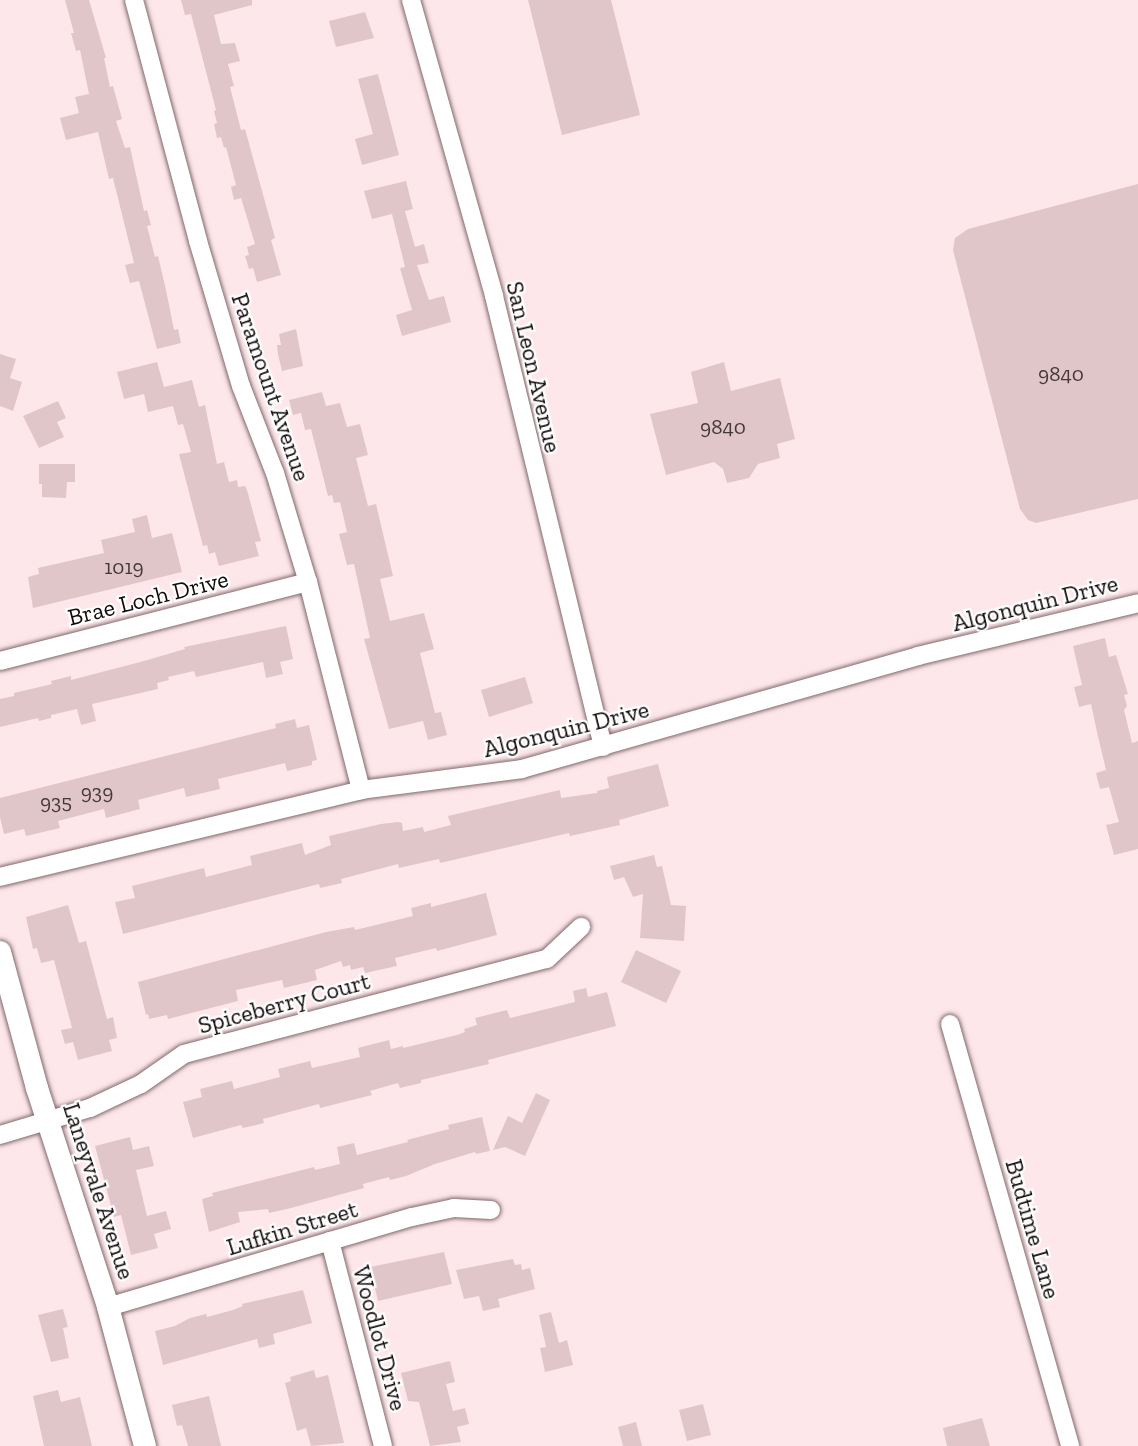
<!DOCTYPE html>
<style>
body{margin:0}
#map{position:relative;width:1138px;height:1446px;overflow:hidden;background:#fde7ea;font-family:"Zilla Slab",serif}
div>[style]{position:absolute}
.building>*{inset:0;background:#e0c6c9}
.roads{filter:drop-shadow(0 0 2px #80686b) drop-shadow(0 0 2px #80686b)}
.minor>*{height:18px;margin:-9px;padding:0 9px;transform-origin:9px;border-radius:9px;background:#fff}
.tertiary>*{height:22px;margin:-11px;padding:0 11px;transform-origin:11px;border-radius:11px;background:#fff}
span{translate:-50% -50%;white-space:nowrap;text-align:center;line-height:1.15;-webkit-text-stroke:4.5px #fff;paint-order:stroke}
.number-label{font-size:21px;color:#45383a}
.number-label span{-webkit-text-stroke-width:0}
.street-label{font-size:24px;color:#11090a}
</style>
<div id="map">
<div class="building">
<div style="clip-path:polygon(65px 0,89px 0,106px 58px,104px 58px,110px 87px,113px 86px,122px 119px,116px 121px,125px 148px,130px 147px,144px 211px,147px 210px,151px 225px,147px 226px,155px 257px,158px 256px,166px 290px,174px 330px,178px 329px,181px 343px,157px 349px,139px 281px,130px 283px,125px 265px,134px 263px,113px 178px,109px 179px,98px 132px,66px 140px,60px 118px,79px 113px,75px 97px,89px 94px,80px 50px,76px 51px,71px 33px,74px 33px)"></div>
<div style="clip-path:polygon(181px 0,252px 0,252px 5px,214px 15px,221px 44px,235px 43px,240px 61px,228px 64px,234px 86px,230px 87px,241px 130px,245px 129px,275px 238px,271px 240px,281px 275px,257px 282px,253px 268px,249px 269px,245px 256px,249px 255px,247px 247px,255px 244px,241px 198px,234px 200px,231px 187px,236px 185px,226px 147px,224px 148px,221px 137px,217px 138px,214px 124px,217px 123px,214px 111px,216px 110px,191px 14px,185px 15px)"></div>
<div style="clip-path:polygon(528px 0,611px 0,640px 115px,562px 135px)"></div>
<div style="clip-path:polygon(365px 12px,374px 38px,336px 47px,329px 21px)"></div>
<div style="clip-path:polygon(378px 74px,399px 155px,362px 165px,355px 139px,373px 134px,358px 79px)"></div>
<div style="clip-path:polygon(406px 181px,413px 209px,405px 211px,415px 247px,424px 244px,429px 263px,417px 265px,429px 300px,444px 296px,451px 322px,402px 336px,396px 315px,412px 310px,400px 268px,405px 267px,392px 214px,372px 219px,364px 191px)"></div>
<div style="clip-path:polygon(1138px 184px,1138px 499px,1036px 523px,1028px 520px,1020px 509px,953px 250px,955px 238px,968px 229px)"></div>
<div style="clip-path:polygon(296px 329px,303px 366px,282px 371px,278px 354px,277px 345px,281px 345px,279px 334px)"></div>
<div style="clip-path:polygon(0 354px,16px 359px,10px 378px,22px 382px,13px 411px,0 406px)"></div>
<div style="clip-path:polygon(157px 362px,164px 387px,192px 380px,199px 407px,205px 405px,217px 464px,224px 462px,229px 482px,237px 480px,238px 487px,245px 486px,247px 490px,261px 541px,255px 542px,259px 556px,219px 566px,215px 552px,209px 554px,207px 545px,203px 546px,179px 454px,191px 452px,183px 424px,178px 425px,173px 406px,148px 412px,144px 394px,124px 399px,117px 372px)"></div>
<div style="clip-path:polygon(724px 362px,731px 391px,780px 378px,795px 439px,777px 444px,780px 458px,758px 464px,749px 478px,727px 483px,723px 469px,714px 462px,666px 475px,650px 414px,698px 403px,691px 372px)"></div>
<div style="clip-path:polygon(322px 392px,326px 406px,340px 403px,347px 427px,360px 424px,368px 455px,356px 458px,368px 506px,376px 504px,393px 576px,380px 579px,390px 621px,424px 613px,434px 649px,420px 653px,435px 713px,441px 712px,447px 735px,428px 740px,423px 721px,389px 729px,364px 639px,370px 638px,354px 564px,347px 565px,339px 534px,347px 532px,340px 502px,334px 503px,332px 495px,328px 496px,311px 429px,305px 430px,301px 413px,293px 415px,289px 400px)"></div>
<div style="clip-path:polygon(58px 401px,66px 418px,57px 422px,64px 437px,39px 448px,23px 416px)"></div>
<div style="clip-path:polygon(39px 464px,75px 464px,75px 482px,67px 482px,66px 498px,42px 497px,42px 484px,39px 484px)"></div>
<div style="clip-path:polygon(147px 515px,152px 538px,172px 533px,182px 572px,33px 608px,28px 577px,39px 574px,38px 568px,104px 553px,101px 540px,135px 532px,132px 519px)"></div>
<div style="clip-path:polygon(286px 626px,293px 659px,280px 662px,283px 674px,266px 678px,263px 662px,196px 677px,194px 671px,168px 677px,169px 680px,157px 683px,158px 689px,92px 704px,96px 721px,81px 725px,77px 709px,51px 715px,51px 718px,39px 721px,38px 718px,0 727px,0 699px,14px 696px,14px 693px,52px 684px,51px 681px,71px 676px,71px 680px,144px 661px,185px 649px,184px 647px)"></div>
<div style="clip-path:polygon(1105px 638px,1109px 657px,1116px 655px,1128px 694px,1124px 695px,1127px 706px,1124px 710px,1132px 743px,1138px 741px,1138px 849px,1114px 855px,1106px 825px,1119px 822px,1109px 787px,1100px 789px,1096px 773px,1106px 770px,1097px 732px,1091px 704px,1079px 707px,1074px 687px,1082px 685px,1073px 646px)"></div>
<div style="clip-path:polygon(525px 677px,533px 703px,489px 717px,481px 690px)"></div>
<div style="clip-path:polygon(295px 719px,297px 728px,309px 725px,317px 760px,312px 761px,312px 765px,287px 771px,285px 763px,218px 779px,220px 789px,186px 797px,184px 788px,138px 800px,140px 809px,106px 818px,104px 809px,58px 821px,60px 828px,26px 836px,24px 829px,4px 834px,0 817px,0 798px,276px 728px,275px 724px)"></div>
<div style="clip-path:polygon(658px 764px,669px 806px,619px 820px,620px 825px,570px 836px,569px 833px,440px 863px,439px 859px,399px 868px,398px 864px,341px 879px,342px 883px,320px 888px,319px 884px,123px 934px,115px 902px,135px 898px,132px 886px,204px 868px,206px 877px,252px 865px,250px 856px,302px 843px,305px 855px,331px 845px,329px 836px,381px 824px,398px 822px,402px 823px,403px 831px,423px 827px,424px 832px,451px 825px,448px 816px,560px 790px,561px 798px,597px 793px,597px 791px,609px 788px,607px 777px)"></div>
<div style="clip-path:polygon(654px 855px,657px 867px,662px 866px,671px 905px,686px 906px,684px 941px,640px 938px,643px 894px,633px 897px,624px 877px,614px 880px,610px 866px)"></div>
<div style="clip-path:polygon(486px 893px,497px 935px,437px 951px,436px 948px,395px 958px,397px 966px,365px 973px,363px 967px,351px 970px,350px 965px,343px 967px,341px 961px,315px 970px,317px 980px,284px 988px,282px 980px,236px 990px,238px 1001px,168px 1019px,167px 1015px,149px 1019px,148px 1014px,146px 1015px,138px 982px,326px 932px,354px 927px,355px 930px,413px 916px,411px 908px,431px 903px,431px 907px)"></div>
<div style="clip-path:polygon(68px 905px,79px 943px,86px 941px,107px 1019px,113px 1017px,117px 1038px,109px 1040px,112px 1051px,78px 1060px,73px 1042px,65px 1044px,61px 1030px,72px 1028px,54px 960px,41px 963px,37px 948px,33px 949px,26px 917px)"></div>
<div style="clip-path:polygon(636px 950px,681px 971px,666px 1003px,621px 982px)"></div>
<div style="clip-path:polygon(586px 988px,588px 997px,607px 992px,616px 1026px,488px 1060px,489px 1064px,421px 1080px,421px 1083px,400px 1088px,398px 1083px,370px 1091px,372px 1095px,320px 1108px,319px 1104px,263px 1119px,264px 1123px,243px 1128px,241px 1125px,193px 1138px,183px 1102px,202px 1097px,200px 1089px,232px 1081px,234px 1089px,280px 1077px,278px 1069px,310px 1061px,312px 1068px,360px 1057px,358px 1048px,389px 1040px,391px 1049px,403px 1046px,403px 1048px,457px 1035px,465px 1032px,464px 1029px,477px 1025px,475px 1018px,507px 1010px,510px 1018px,575px 1002px,573px 991px)"></div>
<div style="clip-path:polygon(536px 1093px,550px 1100px,525px 1156px,505px 1147px,493px 1150px,508px 1116px,522px 1123px)"></div>
<div style="clip-path:polygon(482px 1117px,490px 1151px,476px 1154px,475px 1152px,435px 1164px,406px 1176px,390px 1180px,389px 1177px,363px 1184px,364px 1188px,291px 1208px,269px 1213px,268px 1209px,238px 1212px,240px 1222px,209px 1232px,202px 1199px,213px 1196px,212px 1193px,314px 1167px,315px 1170px,340px 1164px,337px 1147px,354px 1143px,357px 1155px,408px 1142px,407px 1140px,449px 1129px,448px 1125px)"></div>
<div style="clip-path:polygon(130px 1137px,133px 1150px,149px 1146px,154px 1166px,136px 1170px,147px 1216px,166px 1211px,171px 1229px,154px 1234px,158px 1248px,131px 1255px,121px 1215px,114px 1217px,95px 1146px)"></div>
<div style="clip-path:polygon(444px 1252px,452px 1284px,378px 1301px,370px 1267px)"></div>
<div style="clip-path:polygon(513px 1259px,515px 1265px,521px 1264px,522px 1270px,530px 1268px,535px 1289px,498px 1299px,500px 1307px,483px 1311px,479px 1296px,464px 1299px,456px 1270px)"></div>
<div style="clip-path:polygon(303px 1290px,312px 1323px,273px 1334px,275px 1344px,259px 1348px,257px 1339px,163px 1365px,155px 1331px,175px 1326px,190px 1318px,206px 1314px,207px 1317px,233px 1310px,243px 1306px,242px 1304px)"></div>
<div style="clip-path:polygon(63px 1309px,68px 1327px,63px 1328px,69px 1358px,51px 1362px,38px 1315px)"></div>
<div style="clip-path:polygon(551px 1312px,559px 1343px,567px 1340px,573px 1365px,545px 1372px,540px 1348px,546px 1347px,539px 1315px)"></div>
<div style="clip-path:polygon(450px 1361px,455px 1382px,446px 1384px,453px 1411px,465px 1408px,469px 1424px,457px 1427px,461px 1442px,430px 1446px,419px 1402px,408px 1401px,401px 1373px)"></div>
<div style="clip-path:polygon(314px 1370px,316px 1378px,328px 1375px,344px 1443px,311px 1446px,306px 1428px,297px 1431px,285px 1383px,291px 1381px,290px 1377px)"></div>
<div style="clip-path:polygon(58px 1390px,61px 1402px,80px 1397px,92px 1446px,44px 1446px,33px 1396px)"></div>
<div style="clip-path:polygon(209px 1396px,221px 1446px,188px 1446px,182px 1425px,177px 1426px,172px 1405px)"></div>
<div style="clip-path:polygon(703px 1404px,711px 1435px,687px 1441px,679px 1410px)"></div>
<div style="clip-path:polygon(982px 1418px,990px 1446px,947px 1446px,943px 1428px)"></div>
<div style="clip-path:polygon(636px 1422px,642px 1446px,623px 1446px,618px 1427px)"></div>
</div>
<div class="roads">
<div class="minor">
<div style="left:134px;top:0;width:249px;rotate:75.1deg"></div>
<div style="left:198px;top:241px;width:151px;rotate:73.5deg"></div>
<div style="left:241px;top:386px;width:93px;rotate:68.7deg"></div>
<div style="left:275px;top:473px;width:114px;rotate:73.2deg"></div>
<div style="left:308px;top:582px;width:215px;rotate:75.7deg"></div>
<div style="left:411px;top:0;width:307px;rotate:74.3deg"></div>
<div style="left:494px;top:296px;width:464px;rotate:76.4deg"></div>
<div style="left:0;top:661px;width:318px;rotate:-14.4deg"></div>
<div style="left:0;top:877px;width:371px;rotate:-13.5deg"></div>
<div style="left:361px;top:790px;width:162px;rotate:-7.4deg"></div>
<div style="left:522px;top:769px;width:412px;rotate:-15.9deg"></div>
<div style="left:918px;top:656px;width:226px;rotate:-13.5deg"></div>
<div style="left:950px;top:1024px;width:439px;rotate:74.1deg"></div>
<div style="left:0;top:1135px;width:94px;rotate:-16.7deg"></div>
<div style="left:90px;top:1108px;width:56px;rotate:-25.2deg"></div>
<div style="left:141px;top:1084px;width:52px;rotate:-34.9deg"></div>
<div style="left:184px;top:1054px;width:375px;rotate:-14.7deg"></div>
<div style="left:547px;top:959px;width:47px;rotate:-43.3deg"></div>
<div style="left:330px;top:1241px;width:212px;rotate:75.5deg"></div>
<div style="left:108px;top:1307px;width:317px;rotate:-16.5deg"></div>
<div style="left:412px;top:1217px;width:43px;rotate:-12.1deg"></div>
<div style="left:454px;top:1208px;width:37px;rotate:3deg"></div>
</div>
<div class="tertiary">
<div style="left:0;top:952px;width:141px;rotate:74.8deg"></div>
<div style="left:37px;top:1088px;width:230px;rotate:72deg"></div>
<div style="left:108px;top:1307px;width:144px;rotate:75.1deg"></div>
</div>
</div>
<div class="number-label">
<span style="left:1061px;top:374px">9840</span>
<span style="left:723px;top:427px">9840</span>
<span style="left:124px;top:567px">1019</span>
<span style="left:97px;top:792px">939</span>
<span style="left:56px;top:802px">935</span>
</div>
<div class="street-label">
<span style="left:534px;top:367px;rotate:77deg">San Leon Avenue</span>
<span style="left:271px;top:387px;rotate:71deg">Paramount Avenue</span>
<span style="left:148px;top:598px;rotate:-14deg">Brae Loch Drive</span>
<span style="left:1035px;top:603px;rotate:-14deg">Algonquin Drive</span>
<span style="left:566px;top:729px;rotate:-14deg">Algonquin Drive</span>
<span style="left:284px;top:1003px;rotate:-15deg">Spiceberry Court</span>
<span style="left:99px;top:1191px;rotate:72deg">Laneyvale Avenue</span>
<span style="left:292px;top:1228px;rotate:-17deg">Lufkin Street</span>
<span style="left:1033px;top:1229px;rotate:74deg">Budtime Lane</span>
<span style="left:380px;top:1338px;rotate:75deg">Woodlot Drive</span>
</div>
</div>
